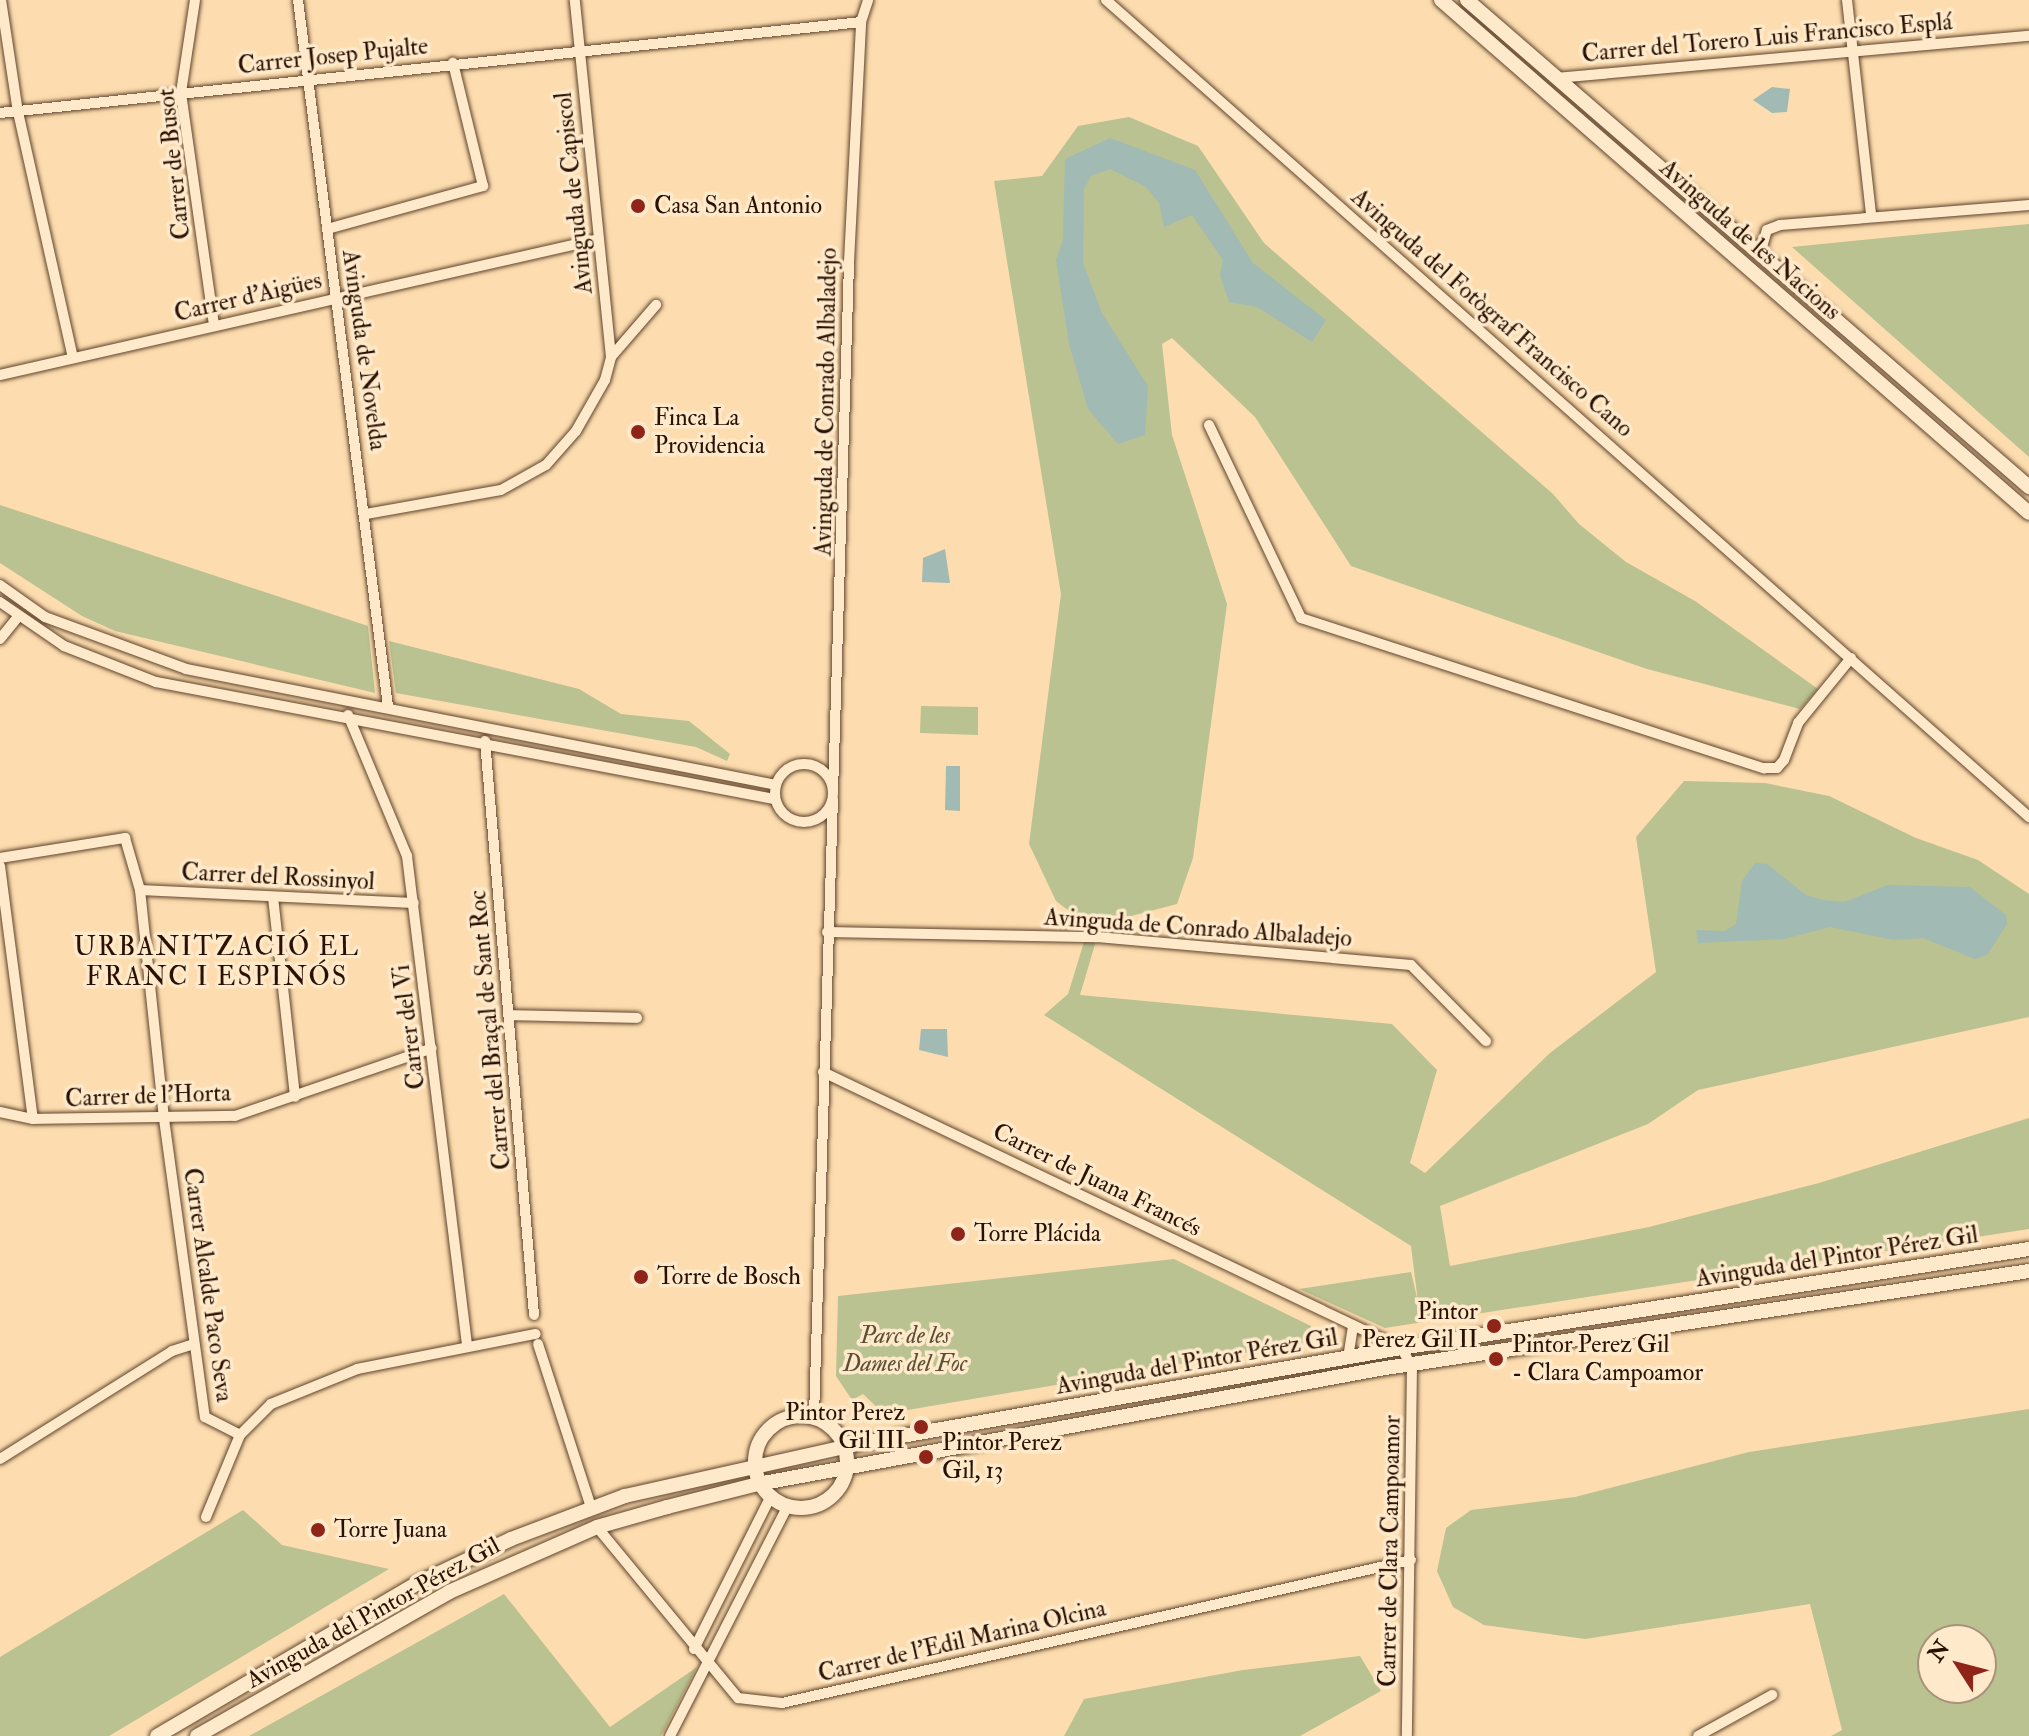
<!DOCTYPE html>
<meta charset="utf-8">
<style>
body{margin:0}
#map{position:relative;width:2029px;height:1736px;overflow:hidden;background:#fdddaf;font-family:"IM FELL Double Pica",serif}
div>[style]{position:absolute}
.green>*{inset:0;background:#b9c290}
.water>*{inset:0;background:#a2bab4}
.roads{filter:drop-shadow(0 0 2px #5f432c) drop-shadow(0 0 2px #5f432c)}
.minor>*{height:10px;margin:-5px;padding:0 5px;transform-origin:5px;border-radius:5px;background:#fee9cb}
.minor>.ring{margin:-5px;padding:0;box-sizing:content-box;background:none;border:10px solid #fee9cb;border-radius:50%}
.tertiary>*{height:14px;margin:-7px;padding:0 7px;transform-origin:7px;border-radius:7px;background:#fee9cb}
.secondary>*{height:14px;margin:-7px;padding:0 7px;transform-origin:7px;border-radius:7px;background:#fee9cb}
.secondary>.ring{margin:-7px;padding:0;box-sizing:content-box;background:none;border:14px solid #fee9cb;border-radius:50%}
.dots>*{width:22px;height:22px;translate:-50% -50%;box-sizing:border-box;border:4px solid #fee9cb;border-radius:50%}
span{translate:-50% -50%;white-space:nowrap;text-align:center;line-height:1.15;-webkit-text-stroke:7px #fee9cb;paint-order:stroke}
.street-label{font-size:24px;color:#2a1001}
.poi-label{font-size:24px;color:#2a1001}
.left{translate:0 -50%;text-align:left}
.right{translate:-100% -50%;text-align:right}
.park-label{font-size:24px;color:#5c4e33;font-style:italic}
.neighbourhood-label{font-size:26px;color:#2a1001;letter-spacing:2px}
.north{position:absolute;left:1917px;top:1624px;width:80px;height:80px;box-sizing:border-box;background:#fee9cb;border:2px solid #a9927a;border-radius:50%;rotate:306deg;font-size:22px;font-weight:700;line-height:32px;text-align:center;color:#2a1001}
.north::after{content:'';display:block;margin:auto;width:28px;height:36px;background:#8f2418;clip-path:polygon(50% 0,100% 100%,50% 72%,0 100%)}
</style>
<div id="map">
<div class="green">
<div style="clip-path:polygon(1129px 117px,1198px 146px,1264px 243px,1553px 494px,1579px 524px,1626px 562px,1695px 601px,1818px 689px,1800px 709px,1647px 669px,1351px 566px,1255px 417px,1172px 338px,1162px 344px,1172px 435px,1227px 604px,1193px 858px,1177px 904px,1101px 924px,1080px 995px,1392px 1024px,1437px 1070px,1410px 1163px,1425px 1173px,1550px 1053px,1656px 972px,1636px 837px,1684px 781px,1765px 783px,1829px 796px,1916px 838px,1978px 860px,2029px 894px,2029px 1017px,1698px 1090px,1648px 1124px,1440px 1206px,1450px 1266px,1649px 1227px,1819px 1183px,2029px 1118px,2029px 1229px,1385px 1328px,1299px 1289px,1411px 1272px,1418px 1302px,1411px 1246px,1044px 1015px,1068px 994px,1089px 926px,1056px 901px,1029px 844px,1061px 594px,994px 181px,1042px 176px,1078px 126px)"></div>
<div style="clip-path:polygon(2029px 224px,2029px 457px,1792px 247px,1892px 237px)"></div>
<div style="clip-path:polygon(0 505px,368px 626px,375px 693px,115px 631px,82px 616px,0 563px)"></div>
<div style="clip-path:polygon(389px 641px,579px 689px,621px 714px,689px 721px,730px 754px,727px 761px,696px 747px,396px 693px)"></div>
<div style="clip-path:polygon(921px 706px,978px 707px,978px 735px,920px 733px)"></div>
<div style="clip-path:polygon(1174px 1259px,1311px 1326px,1309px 1342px,884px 1414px,863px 1394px,852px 1400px,836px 1376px,838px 1296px)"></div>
<div style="clip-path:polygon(evenodd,2029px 1409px,2029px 1736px,1831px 1736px,1842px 1730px,1810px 1604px,1585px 1639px,1484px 1625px,1453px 1607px,1437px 1571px,1446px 1528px,1471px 1510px,1575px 1497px,1749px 1452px,2029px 1409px,1933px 1640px,1981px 1640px,1981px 1688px,1933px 1688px,1933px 1640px)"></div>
<div style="clip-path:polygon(243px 1510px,282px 1545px,389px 1569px,109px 1736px,0 1736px,0 1657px)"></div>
<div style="clip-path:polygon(504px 1594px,610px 1727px,697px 1667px,661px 1736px,249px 1736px)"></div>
<div style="clip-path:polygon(1360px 1656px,1381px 1691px,1300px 1736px,1064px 1736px,1084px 1699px,1243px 1670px)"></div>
</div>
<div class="water">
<div style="clip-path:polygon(1772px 87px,1790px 89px,1787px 112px,1772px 113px,1753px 100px)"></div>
<div style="clip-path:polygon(1110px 138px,1195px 170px,1253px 263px,1326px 320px,1312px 342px,1257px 307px,1229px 302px,1220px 275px,1223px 260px,1192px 215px,1164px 227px,1159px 203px,1146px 187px,1110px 169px,1091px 176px,1084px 189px,1083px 263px,1102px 313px,1148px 386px,1145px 435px,1118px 444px,1088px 409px,1069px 344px,1056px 260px,1063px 240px,1065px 159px)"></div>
<div style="clip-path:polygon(945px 549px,950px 583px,922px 582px,923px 558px)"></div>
<div style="clip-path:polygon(946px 766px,960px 766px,960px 811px,945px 810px)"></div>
<div style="clip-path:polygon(1755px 863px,1767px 864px,1806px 895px,1824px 900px,1844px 902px,1888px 885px,1970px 887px,2006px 915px,2007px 924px,1987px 955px,1975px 959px,1923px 938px,1894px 940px,1830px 927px,1784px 939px,1698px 943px,1696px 930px,1725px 931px,1736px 924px,1742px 881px)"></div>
<div style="clip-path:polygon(921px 1029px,947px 1029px,948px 1057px,919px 1050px)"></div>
</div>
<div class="roads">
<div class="minor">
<div style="left:1px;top:0;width:113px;rotate:81.4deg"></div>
<div style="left:18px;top:112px;width:252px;rotate:77.4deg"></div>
<div style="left:195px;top:0;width:94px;rotate:98.6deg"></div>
<div style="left:181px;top:93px;width:233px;rotate:81.9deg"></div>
<div style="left:298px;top:0;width:712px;rotate:82.74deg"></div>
<div style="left:1106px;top:0;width:1233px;rotate:41.51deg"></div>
<div style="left:1847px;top:0;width:216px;rotate:83.6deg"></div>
<div style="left:1556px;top:78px;width:475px;rotate:-5.1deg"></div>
<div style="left:0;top:113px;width:866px;rotate:-6.03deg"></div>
<div style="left:327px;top:229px;width:162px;rotate:-15.4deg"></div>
<div style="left:483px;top:186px;width:127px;rotate:-103.7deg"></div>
<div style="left:1760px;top:254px;width:25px;rotate:-74deg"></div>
<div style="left:1767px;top:230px;width:14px;rotate:-21deg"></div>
<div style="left:1780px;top:225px;width:250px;rotate:-4.6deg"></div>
<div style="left:611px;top:357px;width:69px;rotate:-49.1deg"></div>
<div style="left:0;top:375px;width:614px;rotate:-12.79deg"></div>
<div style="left:1209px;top:425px;width:214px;rotate:64.5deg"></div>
<div style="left:1301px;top:618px;width:487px;rotate:18deg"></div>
<div style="left:1764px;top:768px;width:13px"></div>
<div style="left:1777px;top:768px;width:11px;rotate:-49deg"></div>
<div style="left:1784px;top:760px;width:40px;rotate:-69deg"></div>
<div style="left:1798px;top:723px;width:84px;rotate:-50.8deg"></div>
<div style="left:366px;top:514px;width:137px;rotate:-10.1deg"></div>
<div style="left:501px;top:490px;width:51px;rotate:-29.1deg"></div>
<div style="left:546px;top:465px;width:45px;rotate:-48.6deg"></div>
<div style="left:576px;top:431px;width:59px;rotate:-60.4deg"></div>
<div style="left:605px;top:380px;width:24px;rotate:-75deg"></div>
<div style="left:611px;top:357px;width:359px;rotate:-95.8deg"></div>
<div style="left:0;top:585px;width:55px;rotate:35.4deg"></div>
<div style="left:45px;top:617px;width:150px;rotate:20.2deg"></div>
<div style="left:186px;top:669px;width:601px;rotate:11.12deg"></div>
<div style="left:0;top:602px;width:78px;rotate:34.5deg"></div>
<div style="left:64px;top:646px;width:99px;rotate:21.4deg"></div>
<div style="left:156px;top:682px;width:629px;rotate:10.72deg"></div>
<div style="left:0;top:639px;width:28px;rotate:-51deg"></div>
<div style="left:348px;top:715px;width:153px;rotate:67.3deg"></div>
<div style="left:407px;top:856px;width:494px;rotate:83deg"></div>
<div style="left:485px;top:741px;width:576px;rotate:85.12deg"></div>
<div class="ring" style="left:775px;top:764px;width:48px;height:48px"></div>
<div style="left:833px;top:793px;width:531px;rotate:-88.27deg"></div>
<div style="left:849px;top:262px;width:240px;rotate:-87.1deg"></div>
<div style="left:861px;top:22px;width:23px;rotate:-72deg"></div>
<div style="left:0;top:858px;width:127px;rotate:-9.1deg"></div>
<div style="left:125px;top:838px;width:54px;rotate:73.9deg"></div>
<div style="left:140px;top:890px;width:230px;rotate:84deg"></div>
<div style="left:164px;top:1119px;width:301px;rotate:82.2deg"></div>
<div style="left:205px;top:1417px;width:39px;rotate:27deg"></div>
<div style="left:0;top:866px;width:255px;rotate:82.6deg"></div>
<div style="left:140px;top:890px;width:274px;rotate:2.7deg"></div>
<div style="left:273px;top:897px;width:201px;rotate:83.7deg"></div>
<div style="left:827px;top:932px;width:270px;rotate:1.1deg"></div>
<div style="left:1097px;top:937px;width:315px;rotate:5.1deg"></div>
<div style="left:1411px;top:965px;width:107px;rotate:45.4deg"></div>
<div style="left:509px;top:1015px;width:128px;rotate:1.3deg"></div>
<div style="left:823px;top:1072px;width:641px;rotate:25.52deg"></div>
<div style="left:1401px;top:1348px;width:21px;rotate:59deg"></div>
<div style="left:1412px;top:1366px;width:370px;rotate:90.8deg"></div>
<div style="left:0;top:1112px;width:34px;rotate:12deg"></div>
<div style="left:33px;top:1119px;width:202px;rotate:-0.9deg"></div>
<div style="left:235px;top:1116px;width:208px;rotate:-19deg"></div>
<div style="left:538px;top:1344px;width:171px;rotate:72deg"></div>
<div style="left:1348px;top:1358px;width:33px;rotate:-81deg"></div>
<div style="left:814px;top:1416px;width:617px;rotate:-88.24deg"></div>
<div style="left:0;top:1459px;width:203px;rotate:-32.1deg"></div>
<div style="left:172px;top:1351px;width:23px;rotate:-18deg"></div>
<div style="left:206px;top:1517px;width:89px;rotate:-67.5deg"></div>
<div style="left:240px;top:1435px;width:44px;rotate:-45deg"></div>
<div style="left:271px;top:1404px;width:93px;rotate:-22.1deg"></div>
<div style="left:357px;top:1369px;width:182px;rotate:-11.1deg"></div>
<div style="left:597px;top:1527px;width:222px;rotate:50.5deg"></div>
<div style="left:738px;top:1698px;width:44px;rotate:6.5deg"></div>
<div style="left:782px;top:1703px;width:645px;rotate:-12.81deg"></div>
<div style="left:694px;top:1649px;width:169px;rotate:-63.3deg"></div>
<div style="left:670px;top:1736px;width:257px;rotate:-62.9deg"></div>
<div style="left:1698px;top:1736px;width:85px;rotate:-29deg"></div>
</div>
<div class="tertiary">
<div style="left:1441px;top:0;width:780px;rotate:41.1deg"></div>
<div style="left:1467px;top:0;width:744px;rotate:40.91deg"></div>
</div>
<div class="secondary">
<div class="ring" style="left:755px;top:1416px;width:78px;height:78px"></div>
<div style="left:157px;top:1736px;width:300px;rotate:-30.4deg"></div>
<div style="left:416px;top:1584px;width:105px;rotate:-25.3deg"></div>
<div style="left:511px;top:1539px;width:122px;rotate:-20.7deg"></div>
<div style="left:625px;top:1496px;width:243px;rotate:-12.6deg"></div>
<div style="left:862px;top:1443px;width:547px;rotate:-10deg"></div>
<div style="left:1401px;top:1348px;width:636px;rotate:-8.96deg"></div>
<div style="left:197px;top:1736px;width:290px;rotate:-29.7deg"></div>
<div style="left:449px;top:1592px;width:162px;rotate:-23.7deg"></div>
<div style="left:597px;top:1527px;width:73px;rotate:-15.9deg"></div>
<div style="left:667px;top:1507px;width:94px;rotate:-14.2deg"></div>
<div style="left:758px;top:1484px;width:632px;rotate:-10.49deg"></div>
<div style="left:1379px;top:1369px;width:657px;rotate:-8.57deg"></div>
</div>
</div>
<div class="dots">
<div style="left:638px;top:206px;background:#8f2418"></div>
<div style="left:638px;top:432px;background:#8f2418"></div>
<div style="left:958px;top:1234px;background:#8f2418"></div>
<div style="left:641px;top:1277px;background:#8f2418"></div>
<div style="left:1494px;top:1326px;background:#8f2418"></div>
<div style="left:1496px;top:1359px;background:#8f2418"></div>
<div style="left:921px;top:1427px;background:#8f2418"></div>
<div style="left:926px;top:1457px;background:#8f2418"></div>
<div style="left:318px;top:1530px;background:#8f2418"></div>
</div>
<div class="street-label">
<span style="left:1767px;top:38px;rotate:-5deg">Carrer del Torero Luis Francisco Esplá</span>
<span style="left:333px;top:56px;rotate:-6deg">Carrer Josep Pujalte</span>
<span style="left:174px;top:164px;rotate:-96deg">Carrer de Busot</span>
<span style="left:574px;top:193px;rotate:-96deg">Avinguda de Capiscol</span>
<span style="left:1750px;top:240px;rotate:41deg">Avinguda de les Nacions</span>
<span style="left:248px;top:297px;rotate:-13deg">Carrer d'Aigües</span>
<span style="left:1492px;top:313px;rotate:41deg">Avinguda del Fotògraf Francisco Cano</span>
<span style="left:364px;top:350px;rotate:82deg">Avinguda de Novelda</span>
<span style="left:826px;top:402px;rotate:-89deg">Avinguda de Conrado Albaladejo</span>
<span style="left:278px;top:877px;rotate:3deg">Carrer del Rossinyol</span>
<span style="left:1198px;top:928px;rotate:4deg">Avinguda de Conrado Albaladejo</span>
<span style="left:409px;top:1027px;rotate:-97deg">Carrer del Vi</span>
<span style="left:490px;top:1030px;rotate:-95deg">Carrer del Braçal de Sant Roc</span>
<span style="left:148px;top:1096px;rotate:-2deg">Carrer de l'Horta</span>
<span style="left:1097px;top:1180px;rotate:26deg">Carrer de Juana Francés</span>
<span style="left:1837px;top:1257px;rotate:-9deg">Avinguda del Pintor Pérez Gil</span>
<span style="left:208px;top:1285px;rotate:82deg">Carrer Alcalde Paco Seva</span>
<span style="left:1197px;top:1362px;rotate:-10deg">Avinguda del Pintor Pérez Gil</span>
<span style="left:1390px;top:1551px;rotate:-89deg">Carrer de Clara Campoamor</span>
<span style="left:373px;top:1613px;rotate:-29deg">Avinguda del Pintor Pérez Gil</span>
<span style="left:962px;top:1641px;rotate:-13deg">Carrer de l'Edil Marina Olcina</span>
</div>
<div class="poi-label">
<span class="left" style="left:654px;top:206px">Casa San Antonio</span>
<span class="left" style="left:654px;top:432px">Finca La<br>Providencia</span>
<span class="left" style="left:974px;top:1234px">Torre Plácida</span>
<span class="left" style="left:657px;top:1277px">Torre de Bosch</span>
<span class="right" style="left:1478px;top:1326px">Pintor<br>Perez Gil II</span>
<span class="left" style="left:1512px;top:1359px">Pintor Perez Gil<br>- Clara Campoamor</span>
<span class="right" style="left:905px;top:1427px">Pintor Perez<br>Gil III</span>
<span class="left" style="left:942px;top:1457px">Pintor Perez<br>Gil, 13</span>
<span class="left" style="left:334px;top:1530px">Torre Juana</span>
</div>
<div class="park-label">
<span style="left:905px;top:1350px">Parc de les<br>Dames del Foc</span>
</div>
<div class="neighbourhood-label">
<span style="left:217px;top:963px">URBANITZACIÓ EL<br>FRANC I ESPINÓS</span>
</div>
<div class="north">N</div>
</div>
